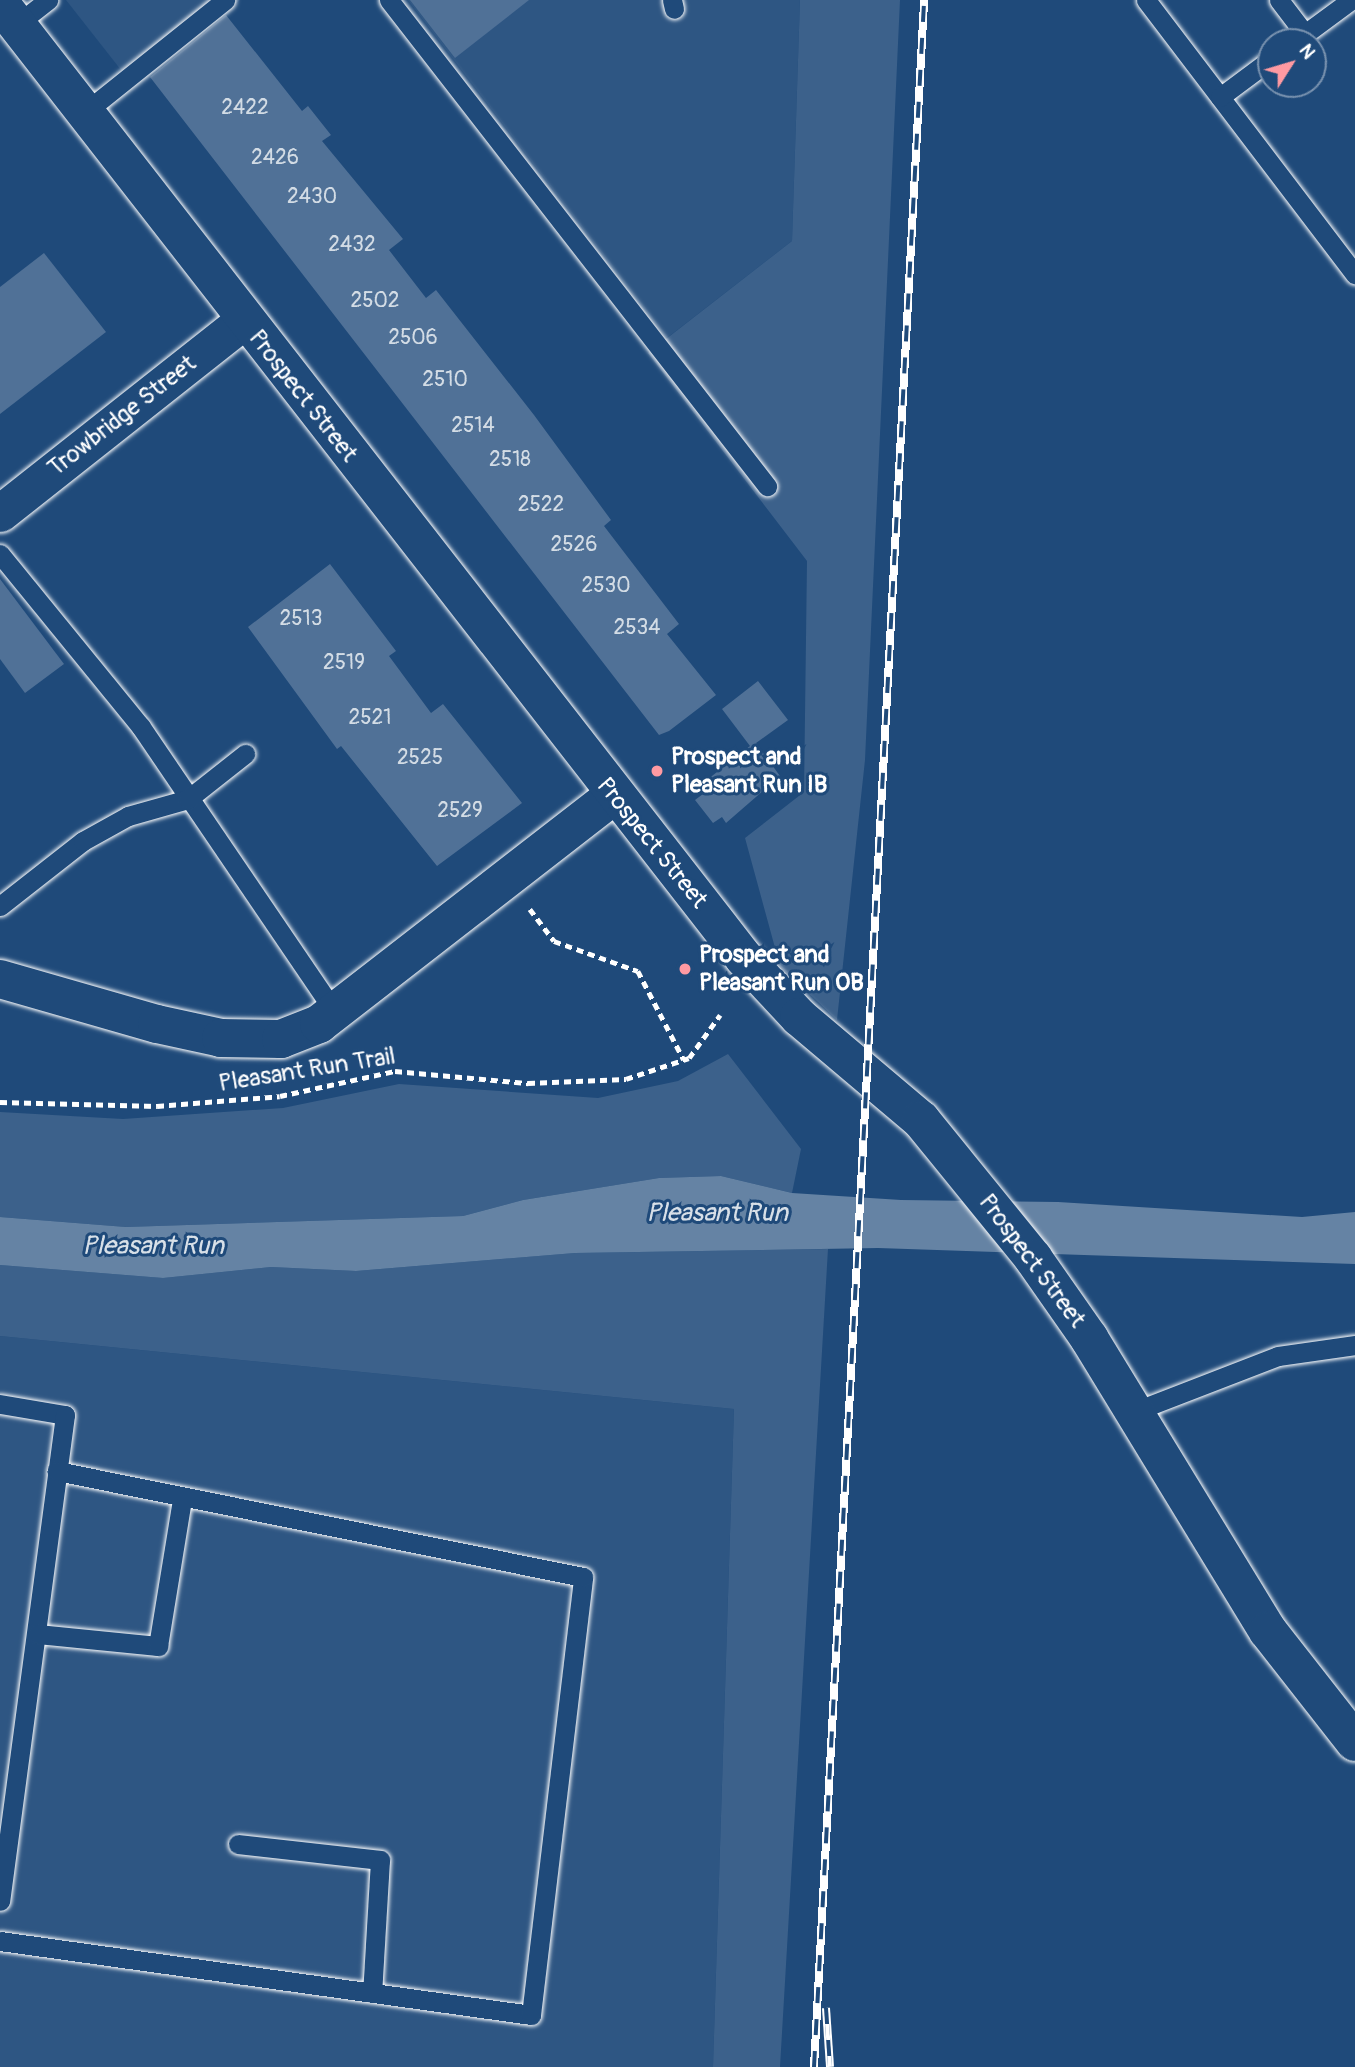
<!DOCTYPE html>
<style>
body{margin:0}
#map{position:relative;width:1355px;height:2067px;overflow:hidden;background:#1f4a7a;font-family:Pangolin,sans-serif}
div>[style]{position:absolute}
.built>*{inset:0;background:#2e5683}
.green>*{inset:0;background:#3c618b}
.water>*{inset:0;background:#6583a4}
.building>*{inset:0;background:#507197}
.path>*{height:4.5px;margin-top:-2.25px;transform-origin:0;background:repeating-linear-gradient(90deg,#fff 0 7px,transparent 0 12px)}
.roads{filter:drop-shadow(0 0 2px #fff) drop-shadow(0 0 2px #fff)}
.service>*{height:19px;margin:-9.5px;padding:0 9.5px;transform-origin:9.5px;border-radius:9.5px;background:#1f4a7a}
.minor>*{height:37px;margin:-18.5px;padding:0 18.5px;transform-origin:18.5px;border-radius:18.5px;background:#1f4a7a}
.tertiary>*{height:38px;margin:-19px;padding:0 19px;transform-origin:19px;border-radius:19px;background:#1f4a7a}
.secondary>*{height:38px;margin:-19px;padding:0 19px;transform-origin:19px;border-radius:19px;background:#1f4a7a}
.rail>*{height:8px;margin-top:-4px;transform-origin:0;background:repeating-linear-gradient(90deg,#1f4a7a 0 16px,#fff 0 32px);box-sizing:border-box;border-block:2px solid #fff}
.dots>*{width:19px;height:19px;translate:-50% -50%;box-sizing:border-box;border:4px solid #1f4a7a;border-radius:50%}
span{translate:-50% -50%;white-space:nowrap;text-align:center;line-height:1.15;-webkit-text-stroke:6px #1f4a7a;paint-order:stroke}
.number-label{font-size:21px;color:#d3dce5}
.number-label span{-webkit-text-stroke-width:0}
.street-label{font-size:24px;color:#fff}
.poi-label{font-size:24px;color:#fff;font-weight:700}
.left{translate:0 -50%;text-align:left}
.water-label{font-size:26px;color:#d8e0e8;font-style:italic}
.north{position:absolute;left:1257px;top:28px;width:70px;height:70px;box-sizing:border-box;background:#1f4a7a;border:2px solid #7992af;border-radius:50%;rotate:53deg;font-size:19px;font-weight:700;line-height:28px;text-align:center;color:#fff}
.north::after{content:'';display:block;margin:auto;width:24px;height:32px;background:#ff9aa2;clip-path:polygon(50% 0,100% 100%,50% 72%,0 100%)}
</style>
<div id="map">
<div class="built">
<div style="clip-path:polygon(66px 0,240px 0,132px 84px)"></div>
<div style="clip-path:polygon(408px 0,800px 0,792px 241px,667px 338px)"></div>
<div style="clip-path:polygon(0 1336px,734px 1409px,713px 2067px,0 2067px)"></div>
</div>
<div class="green">
<div style="clip-path:polygon(800px 0,900px 0,865px 760px,837px 1020px,780px 966px,745px 838px,804px 792px,807px 561px,648px 353px,792px 241px)"></div>
<div style="clip-path:polygon(728px 1054px,801px 1149px,792px 1193px,721px 1176px,659px 1178px,523px 1200px,463px 1216px,126px 1227px,0 1217px,0 1112px,123px 1119px,283px 1108px,399px 1084px,598px 1098px,678px 1081px)"></div>
<div style="clip-path:polygon(828px 1249px,780px 2067px,713px 2067px,734px 1409px,0 1336px,0 1265px,163px 1278px,271px 1267px,356px 1271px,575px 1253px)"></div>
</div>
<div class="water">
<div style="clip-path:polygon(721px 1176px,792px 1193px,901px 1200px,1058px 1202px,1302px 1217px,1355px 1212px,1355px 1264px,878px 1248px,575px 1253px,356px 1271px,271px 1267px,163px 1278px,0 1265px,0 1217px,126px 1227px,463px 1216px,523px 1200px,659px 1178px)"></div>
</div>
<div class="building">
<div style="clip-path:polygon(410px 0,529px 0,455px 58px)"></div>
<div style="clip-path:polygon(226px 15px,302px 111px,308px 106px,331px 135px,322px 141px,403px 239px,389px 250px,426px 298px,436px 290px,534px 415px,611px 520px,604px 526px,679px 624px,667px 634px,716px 695px,669px 731px,659px 735px,150px 77px)"></div>
<div style="clip-path:polygon(44px 253px,106px 332px,0 414px,0 287px)"></div>
<div style="clip-path:polygon(330px 564px,396px 651px,389px 656px,431px 713px,443px 704px,522px 803px,437px 866px,341px 746px,337px 749px,248px 627px)"></div>
<div style="clip-path:polygon(0 579px,64px 664px,25px 693px,0 659px)"></div>
<div style="clip-path:polygon(758px 681px,788px 720px,756px 743px,780px 776px,726px 823px,722px 817px,713px 823px,695px 800px,703px 794px,698px 787px,750px 746px,722px 709px)"></div>
</div>
<div class="path">
<div style="left:530px;top:909px;width:40px;rotate:53deg"></div>
<div style="left:554px;top:941px;width:89px;rotate:19.7deg"></div>
<div style="left:638px;top:971px;width:100px;rotate:62.7deg"></div>
<div style="left:0;top:1102px;width:157px;rotate:1.5deg"></div>
<div style="left:157px;top:1106px;width:123px;rotate:-4.6deg"></div>
<div style="left:280px;top:1096px;width:118px;rotate:-12.3deg"></div>
<div style="left:395px;top:1071px;width:134px;rotate:5.2deg"></div>
<div style="left:528px;top:1083px;width:98px;rotate:-2.3deg"></div>
<div style="left:626px;top:1079px;width:66px;rotate:-18.4deg"></div>
<div style="left:689px;top:1058px;width:53px;rotate:-54.2deg"></div>
</div>
<div class="roads">
<div class="service">
<div style="left:389px;top:0;width:616px;rotate:52.13deg"></div>
<div style="left:672px;top:0;width:9px;rotate:77deg"></div>
<div style="left:1146px;top:0;width:345px;rotate:52.7deg"></div>
<div style="left:1279px;top:0;width:43px;rotate:52.6deg"></div>
<div style="left:16px;top:25px;width:41px;rotate:-38deg"></div>
<div style="left:1294px;top:42px;width:71px;rotate:-36.4deg"></div>
<div style="left:1220px;top:97px;width:64px;rotate:-36.7deg"></div>
<div style="left:84px;top:113px;width:181px;rotate:-38.7deg"></div>
<div style="left:0;top:554px;width:223px;rotate:50.8deg"></div>
<div style="left:141px;top:727px;width:345px;rotate:55.8deg"></div>
<div style="left:0;top:906px;width:105px;rotate:-38.1deg"></div>
<div style="left:83px;top:841px;width:51px;rotate:-29.1deg"></div>
<div style="left:128px;top:816px;width:62px;rotate:-15.8deg"></div>
<div style="left:188px;top:799px;width:73px;rotate:-38.3deg"></div>
<div style="left:0;top:1404px;width:66px;rotate:9.6deg"></div>
<div style="left:65px;top:1415px;width:490px;rotate:97.6deg"></div>
<div style="left:1133px;top:1412px;width:155px;rotate:-21.1deg"></div>
<div style="left:1278px;top:1356px;width:78px;rotate:-8.1deg"></div>
<div style="left:37px;top:1634px;width:122px;rotate:5.7deg"></div>
<div style="left:158px;top:1646px;width:149px;rotate:-80.7deg"></div>
<div style="left:238px;top:1844px;width:143px;rotate:6.4deg"></div>
<div style="left:380px;top:1860px;width:133px;rotate:93.4deg"></div>
<div style="left:0;top:1941px;width:536px;rotate:7.93deg"></div>
<div style="left:531px;top:2015px;width:441px;rotate:-83.2deg"></div>
<div style="left:583px;top:1577px;width:537px;rotate:-168.61deg"></div>
</div>
<div class="minor">
<div style="left:0;top:513px;width:311px;rotate:-38.3deg"></div>
</div>
<div class="tertiary">
<div style="left:0;top:979px;width:163px;rotate:16deg"></div>
<div style="left:157px;top:1024px;width:66px;rotate:12.3deg"></div>
<div style="left:221px;top:1038px;width:60px;rotate:1deg"></div>
<div style="left:281px;top:1039px;width:41px;rotate:-21.5deg"></div>
<div style="left:319px;top:1024px;width:372px;rotate:-37.8deg"></div>
</div>
<div class="secondary">
<div style="left:0;top:3px;width:1211px;rotate:52.08deg"></div>
<div style="left:744px;top:958px;width:81px;rotate:47deg"></div>
<div style="left:799px;top:1017px;width:160px;rotate:40.2deg"></div>
<div style="left:921px;top:1120px;width:178px;rotate:50.9deg"></div>
<div style="left:1033px;top:1258px;width:98px;rotate:55deg"></div>
<div style="left:1089px;top:1338px;width:343px;rotate:58.6deg"></div>
<div style="left:1268px;top:1631px;width:141px;rotate:51.9deg"></div>
</div>
</div>
<div class="rail">
<div style="left:826px;top:2008px;width:59px;rotate:86.1deg"></div>
<div style="left:814px;top:2067px;width:2070px;rotate:-86.95deg"></div>
</div>
<div class="dots">
<div style="left:657px;top:771px;background:#ff9aa2"></div>
<div style="left:685px;top:969px;background:#ff9aa2"></div>
</div>
<div class="number-label">
<span style="left:245px;top:108px">2422</span>
<span style="left:275px;top:158px">2426</span>
<span style="left:312px;top:197px">2430</span>
<span style="left:352px;top:245px">2432</span>
<span style="left:375px;top:301px">2502</span>
<span style="left:413px;top:338px">2506</span>
<span style="left:445px;top:380px">2510</span>
<span style="left:473px;top:426px">2514</span>
<span style="left:510px;top:460px">2518</span>
<span style="left:541px;top:505px">2522</span>
<span style="left:574px;top:545px">2526</span>
<span style="left:606px;top:586px">2530</span>
<span style="left:301px;top:619px">2513</span>
<span style="left:637px;top:628px">2534</span>
<span style="left:344px;top:663px">2519</span>
<span style="left:370px;top:718px">2521</span>
<span style="left:420px;top:758px">2525</span>
<span style="left:460px;top:811px">2529</span>
</div>
<div class="street-label">
<span style="left:303px;top:396px;rotate:52deg">Prospect Street</span>
<span style="left:122px;top:416px;rotate:-38deg">Trowbridge Street</span>
<span style="left:652px;top:843px;rotate:51deg">Prospect Street</span>
<span style="left:307px;top:1070px;rotate:-9deg">Pleasant Run Trail</span>
<span style="left:1032px;top:1261px;rotate:53deg">Prospect Street</span>
</div>
<div class="poi-label">
<span class="left" style="left:671px;top:771px">Prospect and<br>Pleasant Run IB</span>
<span class="left" style="left:699px;top:969px">Prospect and<br>Pleasant Run OB</span>
</div>
<div class="water-label">
<span style="left:717px;top:1214px">Pleasant Run</span>
<span style="left:153px;top:1247px">Pleasant Run</span>
</div>
<div class="north">N</div>
</div>
